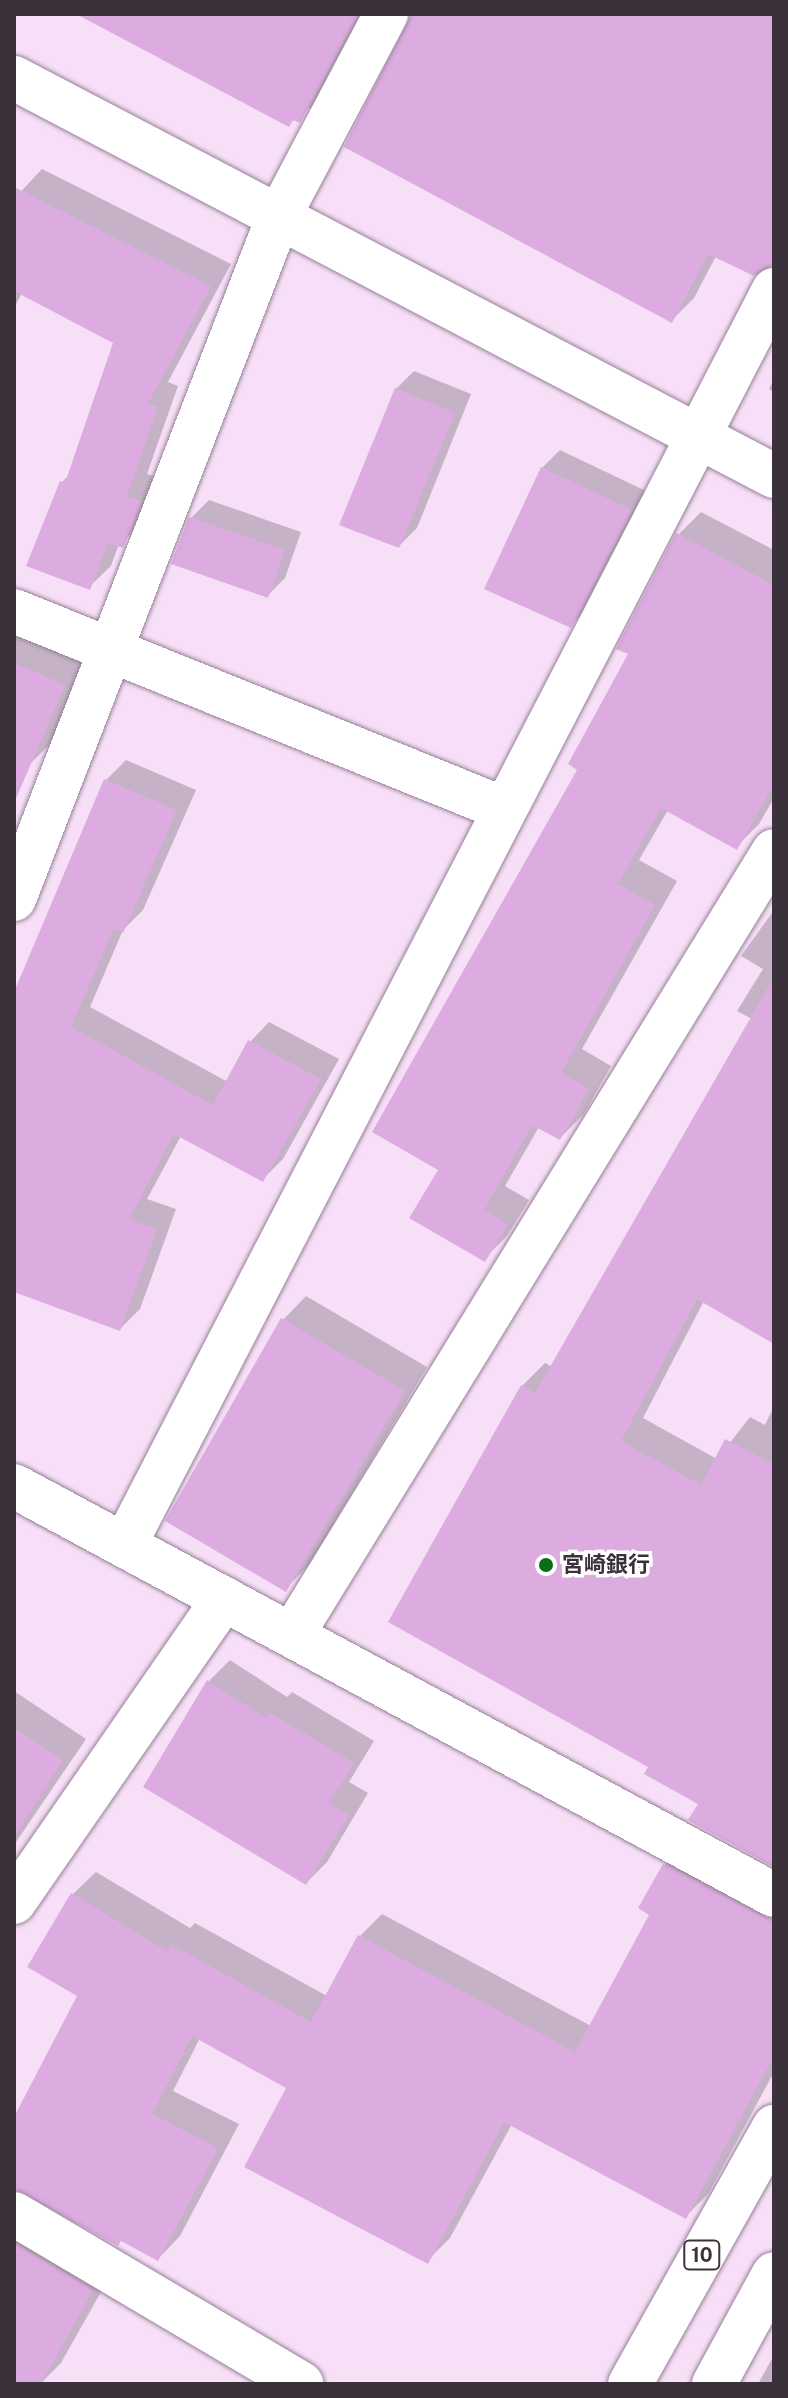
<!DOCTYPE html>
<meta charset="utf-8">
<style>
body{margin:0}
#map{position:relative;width:788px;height:2398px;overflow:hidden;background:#f7dff8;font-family:"Public Sans","Noto Sans JP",sans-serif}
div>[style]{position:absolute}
.shadow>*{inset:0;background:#0003}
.building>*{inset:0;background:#dcace0}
.roads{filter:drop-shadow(0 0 2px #968198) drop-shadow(0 0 2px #968198)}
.street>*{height:44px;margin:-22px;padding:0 22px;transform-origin:22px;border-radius:22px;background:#fff}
.secondary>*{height:44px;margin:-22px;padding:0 22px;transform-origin:22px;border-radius:22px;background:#fff}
.highway>*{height:44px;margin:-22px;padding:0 22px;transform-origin:22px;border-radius:22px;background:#fff}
.dots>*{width:22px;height:22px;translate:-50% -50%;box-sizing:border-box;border:4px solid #fff;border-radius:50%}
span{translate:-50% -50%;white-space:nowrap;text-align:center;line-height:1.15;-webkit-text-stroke:7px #fff;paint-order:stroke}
.shield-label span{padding:2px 6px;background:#fff;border:2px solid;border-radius:6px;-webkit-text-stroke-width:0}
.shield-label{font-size:20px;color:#3a313a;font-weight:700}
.poi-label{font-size:22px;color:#3a313a;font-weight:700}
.left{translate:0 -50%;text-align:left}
.frame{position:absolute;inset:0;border:16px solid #3a313a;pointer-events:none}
</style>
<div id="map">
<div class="shadow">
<div style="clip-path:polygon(86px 14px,366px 14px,321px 99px,289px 124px)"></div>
<div style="clip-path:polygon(413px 14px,774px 14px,774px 264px,716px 256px,694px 298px,672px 320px)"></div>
<div style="clip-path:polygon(42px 169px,231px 264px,168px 382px,178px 386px,147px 474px,162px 479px,144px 524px,119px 544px,111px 566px,89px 587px,62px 482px,69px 475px,115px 342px,22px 293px,14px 308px,14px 199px)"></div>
<div style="clip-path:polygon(414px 371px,471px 394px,417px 528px,399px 546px,396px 389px)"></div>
<div style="clip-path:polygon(774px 379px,774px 392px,769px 389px)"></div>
<div style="clip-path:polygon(560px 450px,648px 492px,588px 608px,570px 626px,542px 468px)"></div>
<div style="clip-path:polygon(209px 500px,301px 532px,285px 578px,267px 596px,191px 518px)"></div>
<div style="clip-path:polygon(701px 512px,774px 550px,774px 798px,759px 824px,736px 847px,668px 810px,639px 860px,677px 881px,582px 1049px,611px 1066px,583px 1115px,560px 1138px,539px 1127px,505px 1186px,529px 1200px,507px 1236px,484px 1259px,441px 1169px,580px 769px,678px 535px)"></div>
<div style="clip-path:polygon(14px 633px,85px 663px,51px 743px,29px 765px,14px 797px)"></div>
<div style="clip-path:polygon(126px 760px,196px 790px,143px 910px,123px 930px,90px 1007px,228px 1082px,250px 1042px,269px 1022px,339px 1059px,283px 1159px,263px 1179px,181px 1136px,147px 1199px,176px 1209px,140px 1309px,120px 1329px,16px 1290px,14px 1297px,14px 996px,106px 780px)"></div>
<div style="clip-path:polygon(774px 910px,774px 1342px,704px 1301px,643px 1418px,717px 1459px,750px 1417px,765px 1425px,774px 1406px,774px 1867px,691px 1820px,701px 1803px,651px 1766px,522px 1386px,545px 1363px,552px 1367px,752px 1019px,737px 1011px,763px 969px,741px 956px)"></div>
<div style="clip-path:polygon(306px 1296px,427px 1367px,309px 1565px,285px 1589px,283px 1320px)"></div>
<div style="clip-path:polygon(230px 1660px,287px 1697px,292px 1692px,374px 1741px,349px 1782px,368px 1793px,327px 1862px,306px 1883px,145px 1786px,209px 1681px)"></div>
<div style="clip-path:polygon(14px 1691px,86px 1739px,14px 1845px)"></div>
<div style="clip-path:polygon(688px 1842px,774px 1888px,774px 2072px,708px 2194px,685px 2217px,512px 2124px,450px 2238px,427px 2261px,289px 2087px,200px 2038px,173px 2091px,239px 2124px,180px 2236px,158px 2259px,27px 2190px,14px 2190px,14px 2202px,115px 2267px,61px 2363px,40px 2384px,14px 2373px,14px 2121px,80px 1996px,73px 1894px,96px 1872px,190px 1928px,195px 1923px,327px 1996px,359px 1937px,382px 1914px,591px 2026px,651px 1914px,665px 1865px)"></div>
<div style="clip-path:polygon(774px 2355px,774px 2384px,758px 2384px)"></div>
</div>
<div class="building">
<div style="clip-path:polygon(76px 14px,358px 14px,300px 123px,293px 120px,289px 127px)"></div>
<div style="clip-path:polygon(411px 14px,774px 14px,774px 265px,754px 276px,708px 254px,672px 323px,344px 147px)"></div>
<div style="clip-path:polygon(14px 187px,211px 286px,148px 404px,158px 407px,127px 496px,142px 501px,123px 548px,108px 543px,90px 590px,26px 566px,60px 481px,65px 483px,113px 343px,14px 291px)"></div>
<div style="clip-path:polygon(395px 388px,455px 413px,399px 548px,339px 525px)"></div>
<div style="clip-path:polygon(541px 467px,632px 510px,571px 628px,484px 589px)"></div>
<div style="clip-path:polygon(189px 517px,285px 550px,268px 598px,171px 564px)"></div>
<div style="clip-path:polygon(676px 533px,774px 585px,774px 784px,737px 850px,661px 808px,618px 884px,655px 905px,561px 1073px,589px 1089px,560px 1140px,532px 1125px,484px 1210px,508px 1224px,485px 1262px,409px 1218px,438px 1170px,372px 1132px,577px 770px,568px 764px,628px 654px,616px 649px)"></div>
<div style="clip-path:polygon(14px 663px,65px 685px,14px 803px)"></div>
<div style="clip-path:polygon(104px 779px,177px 810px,123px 933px,114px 928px,71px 1027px,213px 1105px,248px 1040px,321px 1079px,263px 1182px,174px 1134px,129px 1219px,157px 1229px,120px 1331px,14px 1292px,14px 992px)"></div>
<div style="clip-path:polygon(774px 977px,774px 1344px,697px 1299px,621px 1441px,701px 1485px,725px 1439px,774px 1464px,774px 1867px,688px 1820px,698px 1804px,644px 1774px,648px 1767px,388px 1622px,521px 1385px,535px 1393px)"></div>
<div style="clip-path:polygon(281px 1318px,405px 1391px,286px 1592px,165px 1521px)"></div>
<div style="clip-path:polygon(207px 1680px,266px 1718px,269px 1712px,354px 1763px,329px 1803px,349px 1815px,306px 1885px,143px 1787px)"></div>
<div style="clip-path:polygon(14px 1728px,63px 1760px,14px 1837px)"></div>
<div style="clip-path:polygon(663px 1864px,774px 1920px,774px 2056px,686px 2219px,504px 2122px,428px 2264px,244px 2167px,286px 2088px,192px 2036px,152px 2114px,218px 2148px,158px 2261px,121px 2241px,118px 2246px,14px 2189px,14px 2117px,77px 1996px,27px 1967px,71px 1893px,167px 1951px,170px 1944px,311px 2022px,358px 1935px,575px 2052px,649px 1915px,638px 1908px)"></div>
<div style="clip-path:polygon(14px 2243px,93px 2290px,41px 2384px,14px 2384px)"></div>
</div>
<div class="roads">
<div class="street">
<div style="left:14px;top:611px;width:528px;rotate:22deg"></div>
<div style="left:14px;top:899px;width:730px;rotate:-68.81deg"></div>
<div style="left:278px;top:218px;width:231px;rotate:-62.1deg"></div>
<div style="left:14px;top:1486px;width:863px;rotate:28.29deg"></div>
<div style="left:125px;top:1544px;width:1412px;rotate:-62.64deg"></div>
<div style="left:292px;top:1635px;width:920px;rotate:-58.42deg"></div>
<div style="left:14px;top:1902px;width:369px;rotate:-55.3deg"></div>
<div style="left:14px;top:2214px;width:334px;rotate:30.6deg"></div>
</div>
<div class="secondary">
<div style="left:14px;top:78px;width:858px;rotate:27.64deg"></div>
</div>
<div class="highway">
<div style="left:630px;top:2384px;width:295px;rotate:-60.7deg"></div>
<div style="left:714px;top:2384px;width:125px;rotate:-61.4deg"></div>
</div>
</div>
<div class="dots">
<div style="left:546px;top:1565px;background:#0c6b16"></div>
</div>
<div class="shield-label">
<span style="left:702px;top:2255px">10</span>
</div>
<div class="poi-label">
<span class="left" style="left:562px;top:1565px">宮崎銀行</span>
</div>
<div class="frame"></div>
</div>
